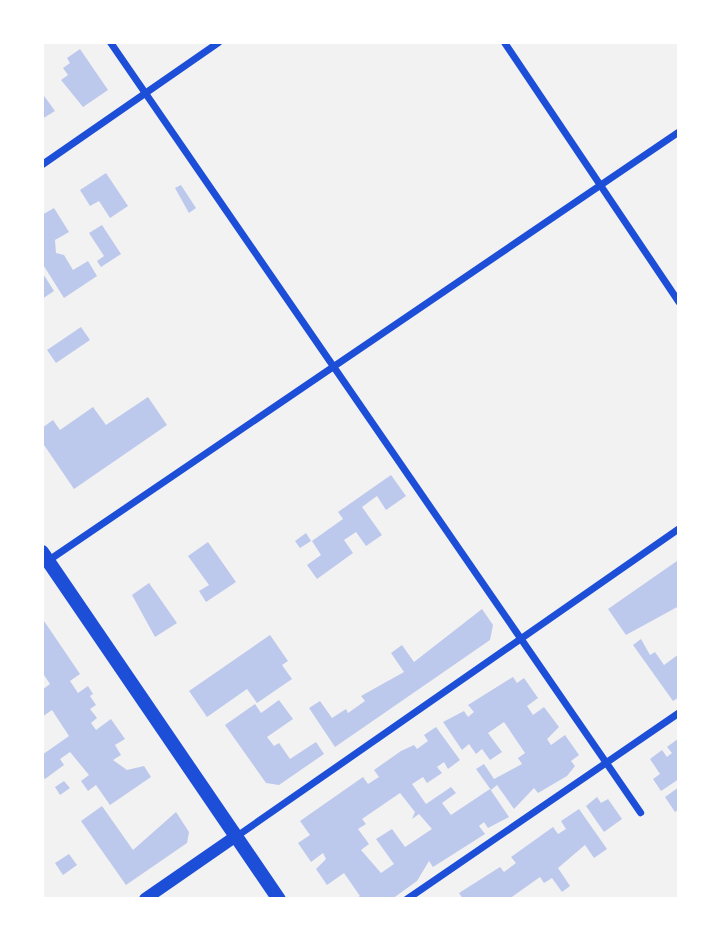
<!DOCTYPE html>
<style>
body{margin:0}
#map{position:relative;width:721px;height:941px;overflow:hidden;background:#f2f2f2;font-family:"Varela Round",sans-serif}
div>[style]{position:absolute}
.building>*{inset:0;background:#bdc9ec}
.minor>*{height:7px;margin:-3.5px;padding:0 3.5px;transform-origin:3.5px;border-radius:3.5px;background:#1d4ed8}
.tertiary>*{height:12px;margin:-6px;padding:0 6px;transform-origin:6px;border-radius:6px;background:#1d4ed8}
.secondary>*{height:14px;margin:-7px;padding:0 7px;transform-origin:7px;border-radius:7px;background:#1d4ed8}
span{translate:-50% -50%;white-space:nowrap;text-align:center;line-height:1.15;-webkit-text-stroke:7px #fff;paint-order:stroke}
.frame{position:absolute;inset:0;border:44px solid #fff;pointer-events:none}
</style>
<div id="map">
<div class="building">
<div style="clip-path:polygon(80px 49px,108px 90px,83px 107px,61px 80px,68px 75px,63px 68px,70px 63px,67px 58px)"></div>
<div style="clip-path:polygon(42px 93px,55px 111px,42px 119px)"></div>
<div style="clip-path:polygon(106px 173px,128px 206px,110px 218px,99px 201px,90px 206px,80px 190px)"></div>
<div style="clip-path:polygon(181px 185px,196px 208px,189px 213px,175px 188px)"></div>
<div style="clip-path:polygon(54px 208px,69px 232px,55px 240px,56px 253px,64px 255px,73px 270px,88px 261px,97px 276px,64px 298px,42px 263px,42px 215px)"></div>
<div style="clip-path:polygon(102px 225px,121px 254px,101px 267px,97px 261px,104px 256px,89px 233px)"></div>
<div style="clip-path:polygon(42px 272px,54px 291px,42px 299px)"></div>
<div style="clip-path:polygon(81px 327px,90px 340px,56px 363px,47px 350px)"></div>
<div style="clip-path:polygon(148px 397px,167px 425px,74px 489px,42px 442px,42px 428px,53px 420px,60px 430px,93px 407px,106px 425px)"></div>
<div style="clip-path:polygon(391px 475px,406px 496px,386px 510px,377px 496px,362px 507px,382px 535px,366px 546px,356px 532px,344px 540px,353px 553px,317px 579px,307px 565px,321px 555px,312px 541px,343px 519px,338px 512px)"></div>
<div style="clip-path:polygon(306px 533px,311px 541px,300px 548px,295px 541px)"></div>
<div style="clip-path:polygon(208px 542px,236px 582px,206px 602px,199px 591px,209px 585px,188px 556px)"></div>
<div style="clip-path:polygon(677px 561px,679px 606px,626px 635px,608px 609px)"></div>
<div style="clip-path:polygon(149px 583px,177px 623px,155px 637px,132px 595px)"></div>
<div style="clip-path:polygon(482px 609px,493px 625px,490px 640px,335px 747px,309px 708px,320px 701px,332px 718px,346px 709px,348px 713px,365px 701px,361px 696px,404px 672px,391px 653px,402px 645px,414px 662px)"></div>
<div style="clip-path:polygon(42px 618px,80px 674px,70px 681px,78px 693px,88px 686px,93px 694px,90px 696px,96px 705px,90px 709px,97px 718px,91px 723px,96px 730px,111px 719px,125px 739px,115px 745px,121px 755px,113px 760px,127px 770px,144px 766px,151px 777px,110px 805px,96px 785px,88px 791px,81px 781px,89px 775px,70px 752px,60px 759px,64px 765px,45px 779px,42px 775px,42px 755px,69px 736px,52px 710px,42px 717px,42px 690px,50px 684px,42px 672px)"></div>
<div style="clip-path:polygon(270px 635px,288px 661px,282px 665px,292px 679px,257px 703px,247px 689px,207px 717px,189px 691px)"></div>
<div style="clip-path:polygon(641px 639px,650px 655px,655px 652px,664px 665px,679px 654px,679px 697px,673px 701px,633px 645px)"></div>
<div style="clip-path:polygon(513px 677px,517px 683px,524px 678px,538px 698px,527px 706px,533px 715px,544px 707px,559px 727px,547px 739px,551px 745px,565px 735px,579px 755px,571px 761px,575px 766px,567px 776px,538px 793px,534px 788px,514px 809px,497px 785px,491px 790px,476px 769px,484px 764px,494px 779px,522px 764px,518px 758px,525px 753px,504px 722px,488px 733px,502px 752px,490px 760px,482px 749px,476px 754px,469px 744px,462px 750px,443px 722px,464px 711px,468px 717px,474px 712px,468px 705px)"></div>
<div style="clip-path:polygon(279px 700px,293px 719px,267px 737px,274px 746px,279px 743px,290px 759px,316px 742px,324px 754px,279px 785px,266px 783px,225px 725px,255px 704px,261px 713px)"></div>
<div style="clip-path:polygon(evenodd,436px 727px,460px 760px,448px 769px,444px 762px,437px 767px,442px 773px,427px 783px,423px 777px,412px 784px,426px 804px,451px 787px,456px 793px,442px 803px,451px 815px,490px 789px,509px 817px,488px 828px,484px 822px,479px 826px,485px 834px,433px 867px,429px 861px,417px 881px,392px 899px,356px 899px,360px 896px,344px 873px,327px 885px,316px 869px,326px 859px,323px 853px,311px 862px,298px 843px,310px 835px,300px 821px,363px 777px,368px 784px,379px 777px,374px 770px,401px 751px,414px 745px,417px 749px,428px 741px,424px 735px,436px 727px,400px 793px,415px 812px,412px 819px,419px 814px,432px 829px,405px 847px,392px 829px,376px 839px,394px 864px,381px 873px,361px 850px,369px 844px,358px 829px,366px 824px,362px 819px,400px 793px)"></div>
<div style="clip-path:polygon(679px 738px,679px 779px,661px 791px,653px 779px,660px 774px,650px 759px,662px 750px,667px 757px,672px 753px,667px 747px)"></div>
<div style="clip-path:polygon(64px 781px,70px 788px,60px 795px,55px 787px)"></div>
<div style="clip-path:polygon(679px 787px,679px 809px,675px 812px,665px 797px)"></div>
<div style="clip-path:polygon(597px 797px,601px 803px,608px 799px,622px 819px,604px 832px,586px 806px)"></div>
<div style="clip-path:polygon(102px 806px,133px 850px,176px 812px,189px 832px,187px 843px,126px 885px,81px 821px)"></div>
<div style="clip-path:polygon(579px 809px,607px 849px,594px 858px,585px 845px,558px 868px,570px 886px,562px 892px,552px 878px,544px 883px,540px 877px,509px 899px,463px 899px,459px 893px,500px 867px,504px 872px,516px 863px,511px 857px,553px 827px,558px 834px,566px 829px,561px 821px)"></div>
<div style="clip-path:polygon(69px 854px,77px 865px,63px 875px,55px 863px)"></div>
</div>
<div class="minor">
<div style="left:110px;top:42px;width:935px;rotate:55.46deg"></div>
<div style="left:504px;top:42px;width:313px;rotate:56.1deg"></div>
<div style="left:42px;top:164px;width:214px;rotate:-34.7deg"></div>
<div style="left:45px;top:562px;width:767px;rotate:-34.21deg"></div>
<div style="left:236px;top:836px;width:540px;rotate:-34.81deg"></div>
<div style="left:406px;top:899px;width:331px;rotate:-34.4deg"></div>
</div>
<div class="tertiary">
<div style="left:145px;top:899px;width:111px;rotate:-34.7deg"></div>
</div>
<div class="secondary">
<div style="left:42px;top:552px;width:420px;rotate:55.7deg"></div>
</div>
<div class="frame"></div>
</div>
